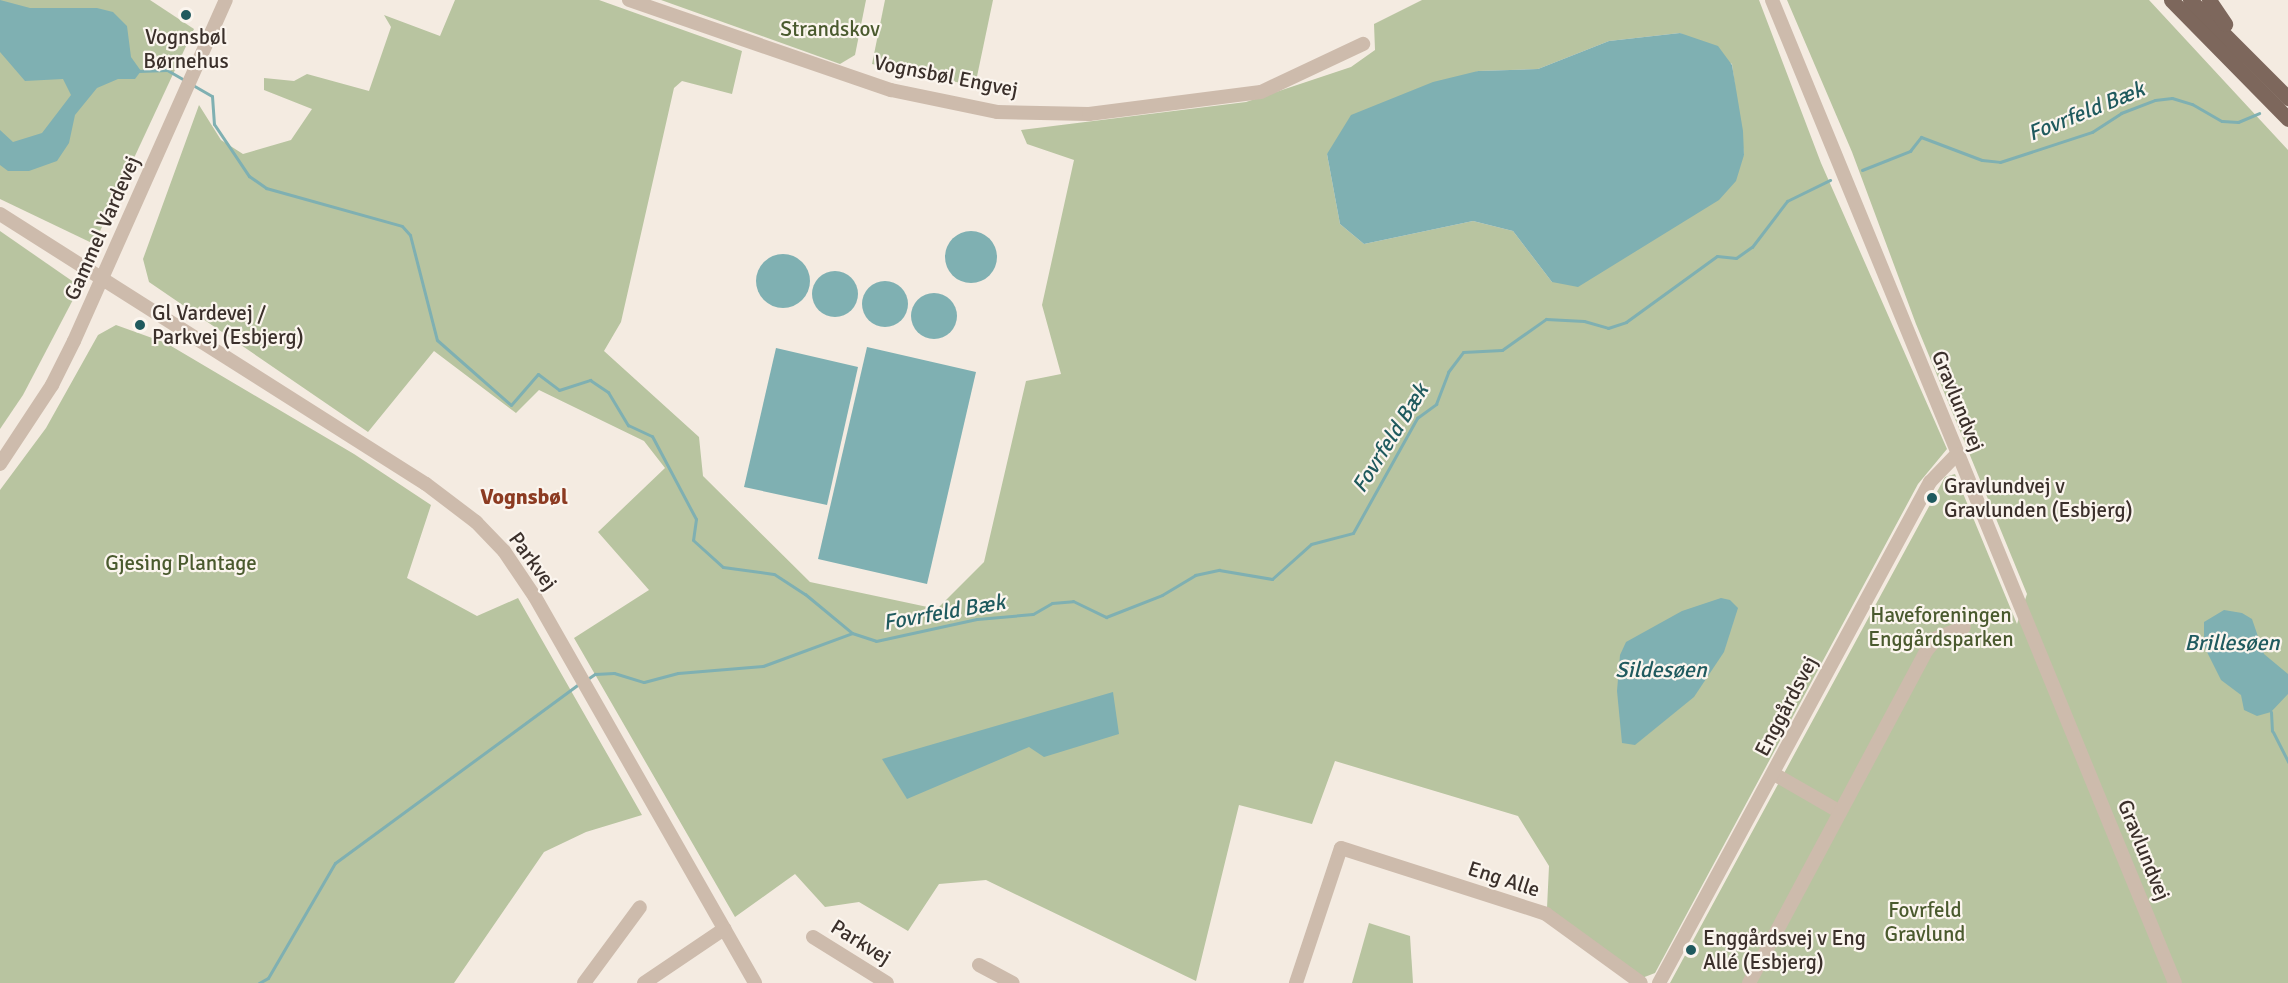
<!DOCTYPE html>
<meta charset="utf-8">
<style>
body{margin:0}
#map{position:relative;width:2288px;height:983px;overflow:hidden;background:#f4ebe1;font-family:Signika,sans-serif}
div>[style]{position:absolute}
.green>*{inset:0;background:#b8c4a0}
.water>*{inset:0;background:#7fb0b2}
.round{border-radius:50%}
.stream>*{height:3px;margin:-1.5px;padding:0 1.5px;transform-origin:1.5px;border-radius:1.5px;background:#7fb0b2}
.minor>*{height:14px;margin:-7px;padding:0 7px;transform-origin:7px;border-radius:7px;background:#cdbbac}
.major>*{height:15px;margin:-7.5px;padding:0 7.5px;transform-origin:7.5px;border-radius:7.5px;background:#7d675c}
.dots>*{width:16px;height:16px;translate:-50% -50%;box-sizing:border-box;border:3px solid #fbf5ee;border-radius:50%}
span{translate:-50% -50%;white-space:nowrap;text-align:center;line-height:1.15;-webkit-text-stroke:4.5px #fbf5ee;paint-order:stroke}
.park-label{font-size:21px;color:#4a5a2e}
.poi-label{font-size:21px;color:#3b302b}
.left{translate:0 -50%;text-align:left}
.street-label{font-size:21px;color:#3b302b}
.water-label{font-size:22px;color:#1f5a5e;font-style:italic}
.neighbourhood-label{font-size:22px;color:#8c3b22;font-weight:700}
</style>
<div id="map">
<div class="green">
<div style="clip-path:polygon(0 0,150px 0,194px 29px,94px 244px,0 199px)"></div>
<div style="clip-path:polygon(evenodd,455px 0,599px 0,742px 51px,732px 94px,682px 81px,674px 88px,621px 322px,604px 351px,699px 437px,703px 476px,810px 582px,937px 609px,984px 562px,1026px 381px,1061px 374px,1042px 305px,1074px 160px,1027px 144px,1021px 130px,1246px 102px,1351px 67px,1375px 50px,1374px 24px,1422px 0,1759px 0,1821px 163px,1947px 449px,1918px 484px,1655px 973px,1642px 978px,1547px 908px,1549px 866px,1518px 816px,1335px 761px,1312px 824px,1239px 805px,1196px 981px,986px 880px,939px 884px,908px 931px,859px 902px,825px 907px,795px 874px,735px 917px,574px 638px,649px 590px,598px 532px,665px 468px,644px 441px,539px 390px,516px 413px,434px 351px,368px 432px,149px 282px,143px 259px,199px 105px,221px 140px,243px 154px,291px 140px,312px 109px,264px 90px,264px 78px,294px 81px,307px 74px,369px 91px,391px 27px,384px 15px,440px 36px,455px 0,1680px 33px,1732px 64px,1744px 155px,1552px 282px,1513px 231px,1473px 221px,1364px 244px,1340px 224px,1327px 154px,1478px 71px,1538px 69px,1609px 41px,1680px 33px)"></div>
<div style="clip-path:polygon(661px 0,866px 0,855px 55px,840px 64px)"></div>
<div style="clip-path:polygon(885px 0,993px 0,975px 86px,872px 64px)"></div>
<div style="clip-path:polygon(1787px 0,2149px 0,2288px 150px,2288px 983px,1670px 983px,1945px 477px,1955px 474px,2017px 624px,2027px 594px,1916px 324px,1852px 152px)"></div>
<div style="clip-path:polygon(0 231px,75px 283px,77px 292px,23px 395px,0 429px)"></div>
<div style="clip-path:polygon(116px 325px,166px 343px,354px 454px,431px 505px,407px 578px,477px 616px,518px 598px,642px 815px,586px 832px,544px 852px,454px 983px,0 983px,0 490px,46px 428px,98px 335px)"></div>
<div style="clip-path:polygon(1369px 923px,1410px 936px,1413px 983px,1352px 983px)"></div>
</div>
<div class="water">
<div style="clip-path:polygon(0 0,30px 8px,97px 8px,113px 12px,127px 26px,131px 57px,141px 71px,135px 79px,118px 79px,97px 88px,75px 115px,69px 143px,57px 161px,29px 171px,8px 171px,0 165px,0 130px,13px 142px,42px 133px,71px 95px,63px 79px,25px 81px,0 52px)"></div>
<div style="clip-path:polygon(1680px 33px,1718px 46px,1732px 65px,1743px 131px,1744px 155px,1736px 181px,1719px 200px,1578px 287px,1552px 282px,1513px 231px,1473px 221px,1364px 244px,1340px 224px,1327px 154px,1351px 115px,1433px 82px,1478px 71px,1538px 69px,1609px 41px)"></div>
<div class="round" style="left:945px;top:231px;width:52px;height:52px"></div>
<div class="round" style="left:756px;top:254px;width:54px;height:54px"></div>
<div class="round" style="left:812px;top:271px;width:46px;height:46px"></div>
<div class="round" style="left:862px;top:281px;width:46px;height:46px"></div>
<div class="round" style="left:911px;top:293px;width:46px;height:46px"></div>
<div style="clip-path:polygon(867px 347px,976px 372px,927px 584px,818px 559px)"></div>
<div style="clip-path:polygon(776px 348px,858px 367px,827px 505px,744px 487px)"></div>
<div style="clip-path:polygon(1721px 598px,1730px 600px,1738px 608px,1724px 652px,1694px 697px,1635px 745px,1622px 743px,1617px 691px,1620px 655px,1626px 642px,1682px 611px)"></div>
<div style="clip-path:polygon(2224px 610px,2242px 613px,2252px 619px,2264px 654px,2288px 674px,2288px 694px,2271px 712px,2257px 716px,2244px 710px,2241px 695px,2221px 680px,2204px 646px,2204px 622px)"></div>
<div style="clip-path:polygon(1113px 692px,1119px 734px,1044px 757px,1029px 747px,907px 799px,882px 759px)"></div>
</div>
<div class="stream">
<div style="left:138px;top:71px;width:29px;rotate:-2deg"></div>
<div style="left:167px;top:70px;width:22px;rotate:30deg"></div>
<div style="left:191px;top:84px;width:24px;rotate:30deg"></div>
<div style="left:212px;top:96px;width:28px;rotate:86deg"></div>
<div style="left:214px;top:124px;width:63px;rotate:56.1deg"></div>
<div style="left:249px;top:176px;width:21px;rotate:35deg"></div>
<div style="left:266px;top:188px;width:141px;rotate:15.6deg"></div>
<div style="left:402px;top:226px;width:12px;rotate:48deg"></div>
<div style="left:410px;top:235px;width:108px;rotate:75.6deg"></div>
<div style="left:437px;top:340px;width:98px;rotate:41.3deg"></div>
<div style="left:511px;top:405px;width:41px;rotate:-48.9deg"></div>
<div style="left:538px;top:374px;width:26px;rotate:37deg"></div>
<div style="left:559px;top:390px;width:33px;rotate:-18deg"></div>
<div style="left:590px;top:380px;width:22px;rotate:34deg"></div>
<div style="left:608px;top:392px;width:39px;rotate:59deg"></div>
<div style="left:628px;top:425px;width:26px;rotate:25deg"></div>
<div style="left:652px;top:436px;width:94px;rotate:62.1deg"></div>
<div style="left:696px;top:519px;width:21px;rotate:98deg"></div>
<div style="left:693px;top:540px;width:40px;rotate:42deg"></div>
<div style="left:723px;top:567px;width:51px;rotate:7.8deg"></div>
<div style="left:774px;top:574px;width:37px;rotate:33deg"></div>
<div style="left:805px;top:594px;width:61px;rotate:39.7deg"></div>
<div style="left:1862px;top:170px;width:52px;rotate:-21.6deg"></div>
<div style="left:1910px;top:151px;width:18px;rotate:-52deg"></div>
<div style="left:1921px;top:137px;width:65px;rotate:20.7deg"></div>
<div style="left:1982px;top:160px;width:18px;rotate:6deg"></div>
<div style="left:2000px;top:162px;width:97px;rotate:-18.1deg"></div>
<div style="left:2092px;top:132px;width:35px;rotate:-33deg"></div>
<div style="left:2121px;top:113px;width:36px;rotate:-21deg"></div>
<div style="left:2155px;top:100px;width:17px;rotate:-7deg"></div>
<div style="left:2172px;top:98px;width:21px;rotate:17deg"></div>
<div style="left:2192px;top:104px;width:34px;rotate:30deg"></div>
<div style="left:2222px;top:121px;width:16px;rotate:4deg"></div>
<div style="left:2238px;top:122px;width:23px;rotate:-23deg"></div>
<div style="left:586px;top:680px;width:11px;rotate:-34deg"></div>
<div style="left:595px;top:674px;width:19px;rotate:-3deg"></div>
<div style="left:614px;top:673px;width:31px;rotate:17deg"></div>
<div style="left:644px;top:682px;width:35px;rotate:-15deg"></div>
<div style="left:678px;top:673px;width:85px;rotate:-4.7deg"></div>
<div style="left:763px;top:666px;width:95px;rotate:-20.3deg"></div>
<div style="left:852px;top:633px;width:25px;rotate:18deg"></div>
<div style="left:876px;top:641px;width:103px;rotate:-12.3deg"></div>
<div style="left:977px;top:619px;width:56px;rotate:-5.1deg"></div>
<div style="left:1033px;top:614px;width:22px;rotate:-30deg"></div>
<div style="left:1052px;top:603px;width:21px;rotate:-5deg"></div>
<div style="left:1073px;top:601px;width:37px;rotate:26deg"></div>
<div style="left:1106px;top:617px;width:60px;rotate:-21.4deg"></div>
<div style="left:1162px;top:595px;width:39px;rotate:-31deg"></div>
<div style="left:1195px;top:575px;width:25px;rotate:-12deg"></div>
<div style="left:1219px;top:570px;width:54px;rotate:9.6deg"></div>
<div style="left:1272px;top:579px;width:52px;rotate:-41.9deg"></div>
<div style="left:1311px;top:544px;width:43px;rotate:-14.7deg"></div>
<div style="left:1353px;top:533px;width:132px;rotate:-60.9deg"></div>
<div style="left:1417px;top:418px;width:24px;rotate:-36deg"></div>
<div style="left:1436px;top:404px;width:34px;rotate:-69deg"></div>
<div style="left:1448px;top:372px;width:25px;rotate:-53deg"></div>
<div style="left:1463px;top:352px;width:39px;rotate:-3deg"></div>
<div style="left:1502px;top:350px;width:54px;rotate:-35.2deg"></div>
<div style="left:1546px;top:319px;width:38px;rotate:3deg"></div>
<div style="left:1584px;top:321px;width:25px;rotate:16deg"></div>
<div style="left:1608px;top:328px;width:19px;rotate:-18deg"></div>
<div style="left:1626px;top:322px;width:112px;rotate:-36deg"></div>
<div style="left:1717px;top:256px;width:19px;rotate:6deg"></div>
<div style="left:1736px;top:258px;width:19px;rotate:-35deg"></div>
<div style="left:1752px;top:247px;width:58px;rotate:-52.7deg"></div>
<div style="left:1787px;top:201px;width:48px;rotate:-26deg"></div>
<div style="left:2271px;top:712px;width:19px;rotate:87deg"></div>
<div style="left:2273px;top:732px;width:34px;rotate:63deg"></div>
<div style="left:259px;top:983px;width:10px;rotate:-29deg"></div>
<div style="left:268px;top:978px;width:133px;rotate:-59.8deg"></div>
<div style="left:335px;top:863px;width:304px;rotate:-36.3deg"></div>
</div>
<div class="minor">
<div style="left:629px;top:0;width:277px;rotate:19deg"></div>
<div style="left:891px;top:90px;width:108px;rotate:11.7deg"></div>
<div style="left:997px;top:112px;width:92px;rotate:1.2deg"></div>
<div style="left:1089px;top:114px;width:173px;rotate:-7.3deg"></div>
<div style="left:1261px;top:92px;width:113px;rotate:-25.2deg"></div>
<div style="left:1772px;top:0;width:1062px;rotate:67.71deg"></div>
<div style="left:0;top:214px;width:504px;rotate:32.37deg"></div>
<div style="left:426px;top:484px;width:63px;rotate:37.2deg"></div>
<div style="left:476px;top:522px;width:40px;rotate:46deg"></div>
<div style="left:504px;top:551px;width:55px;rotate:56deg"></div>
<div style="left:535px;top:597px;width:444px;rotate:60.3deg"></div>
<div style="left:0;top:464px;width:95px;rotate:-56.6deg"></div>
<div style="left:52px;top:385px;width:49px;rotate:-63.4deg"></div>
<div style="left:74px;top:341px;width:373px;rotate:-66deg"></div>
<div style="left:1774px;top:774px;width:76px;rotate:29.9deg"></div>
<div style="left:813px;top:937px;width:87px;rotate:31.9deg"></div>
<div style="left:979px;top:965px;width:38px;rotate:28deg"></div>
<div style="left:584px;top:983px;width:94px;rotate:-53.6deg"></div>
<div style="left:644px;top:983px;width:97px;rotate:-34deg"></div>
<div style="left:1296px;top:983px;width:142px;rotate:-71.6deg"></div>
<div style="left:1341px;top:848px;width:215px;rotate:17.8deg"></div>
<div style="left:1546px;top:914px;width:117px;rotate:36deg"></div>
<div style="left:1659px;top:983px;width:570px;rotate:-61.59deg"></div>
<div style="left:1930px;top:482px;width:39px;rotate:-46deg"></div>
<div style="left:1749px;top:983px;width:378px;rotate:-61.9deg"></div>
<div style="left:1927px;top:650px;width:16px;rotate:-50deg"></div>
<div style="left:1937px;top:638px;width:29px;rotate:-22deg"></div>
</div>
<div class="major">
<div style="left:2171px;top:0;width:167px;rotate:45.5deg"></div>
<div style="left:2190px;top:0;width:139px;rotate:45deg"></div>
<div style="left:2209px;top:0;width:29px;rotate:56deg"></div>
</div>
<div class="dots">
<div style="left:186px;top:15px;background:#1f5a5e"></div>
<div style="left:140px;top:325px;background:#1f5a5e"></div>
<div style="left:1932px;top:498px;background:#1f5a5e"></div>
<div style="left:1691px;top:950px;background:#1f5a5e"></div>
</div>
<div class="park-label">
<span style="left:830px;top:29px">Strandskov</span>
<span style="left:181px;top:563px">Gjesing Plantage</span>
<span style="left:1941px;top:627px">Haveforeningen<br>Enggårdsparken</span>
<span style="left:1925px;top:922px">Fovrfeld<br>Gravlund</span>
</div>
<div class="poi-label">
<span style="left:186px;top:49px">Vognsbøl<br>Børnehus</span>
<span class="left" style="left:152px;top:325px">Gl Vardevej /<br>Parkvej (Esbjerg)</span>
<span class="left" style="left:1944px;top:498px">Gravlundvej v<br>Gravlunden (Esbjerg)</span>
<span class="left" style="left:1703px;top:950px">Enggårdsvej v Eng<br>Allé (Esbjerg)</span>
</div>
<div class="street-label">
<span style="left:946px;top:76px;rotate:11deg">Vognsbøl Engvej</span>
<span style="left:102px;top:228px;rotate:-66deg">Gammel Vardevej</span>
<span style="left:1958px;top:401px;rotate:68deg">Gravlundvej</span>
<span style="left:533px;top:561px;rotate:54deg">Parkvej</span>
<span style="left:1786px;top:706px;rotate:-62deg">Enggårdsvej</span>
<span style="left:2144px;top:850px;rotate:68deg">Gravlundvej</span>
<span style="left:1504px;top:879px;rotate:18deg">Eng Alle</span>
<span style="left:861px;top:942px;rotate:32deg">Parkvej</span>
</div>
<div class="water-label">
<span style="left:2086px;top:111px;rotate:-22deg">Fovrfeld Bæk</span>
<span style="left:1390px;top:438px;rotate:-58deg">Fovrfeld Bæk</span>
<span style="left:944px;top:612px;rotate:-10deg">Fovrfeld Bæk</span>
<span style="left:2232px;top:643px">Brillesøen</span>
<span style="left:1661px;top:670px">Sildesøen</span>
</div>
<div class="neighbourhood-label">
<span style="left:524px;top:497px">Vognsbøl</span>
</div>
</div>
